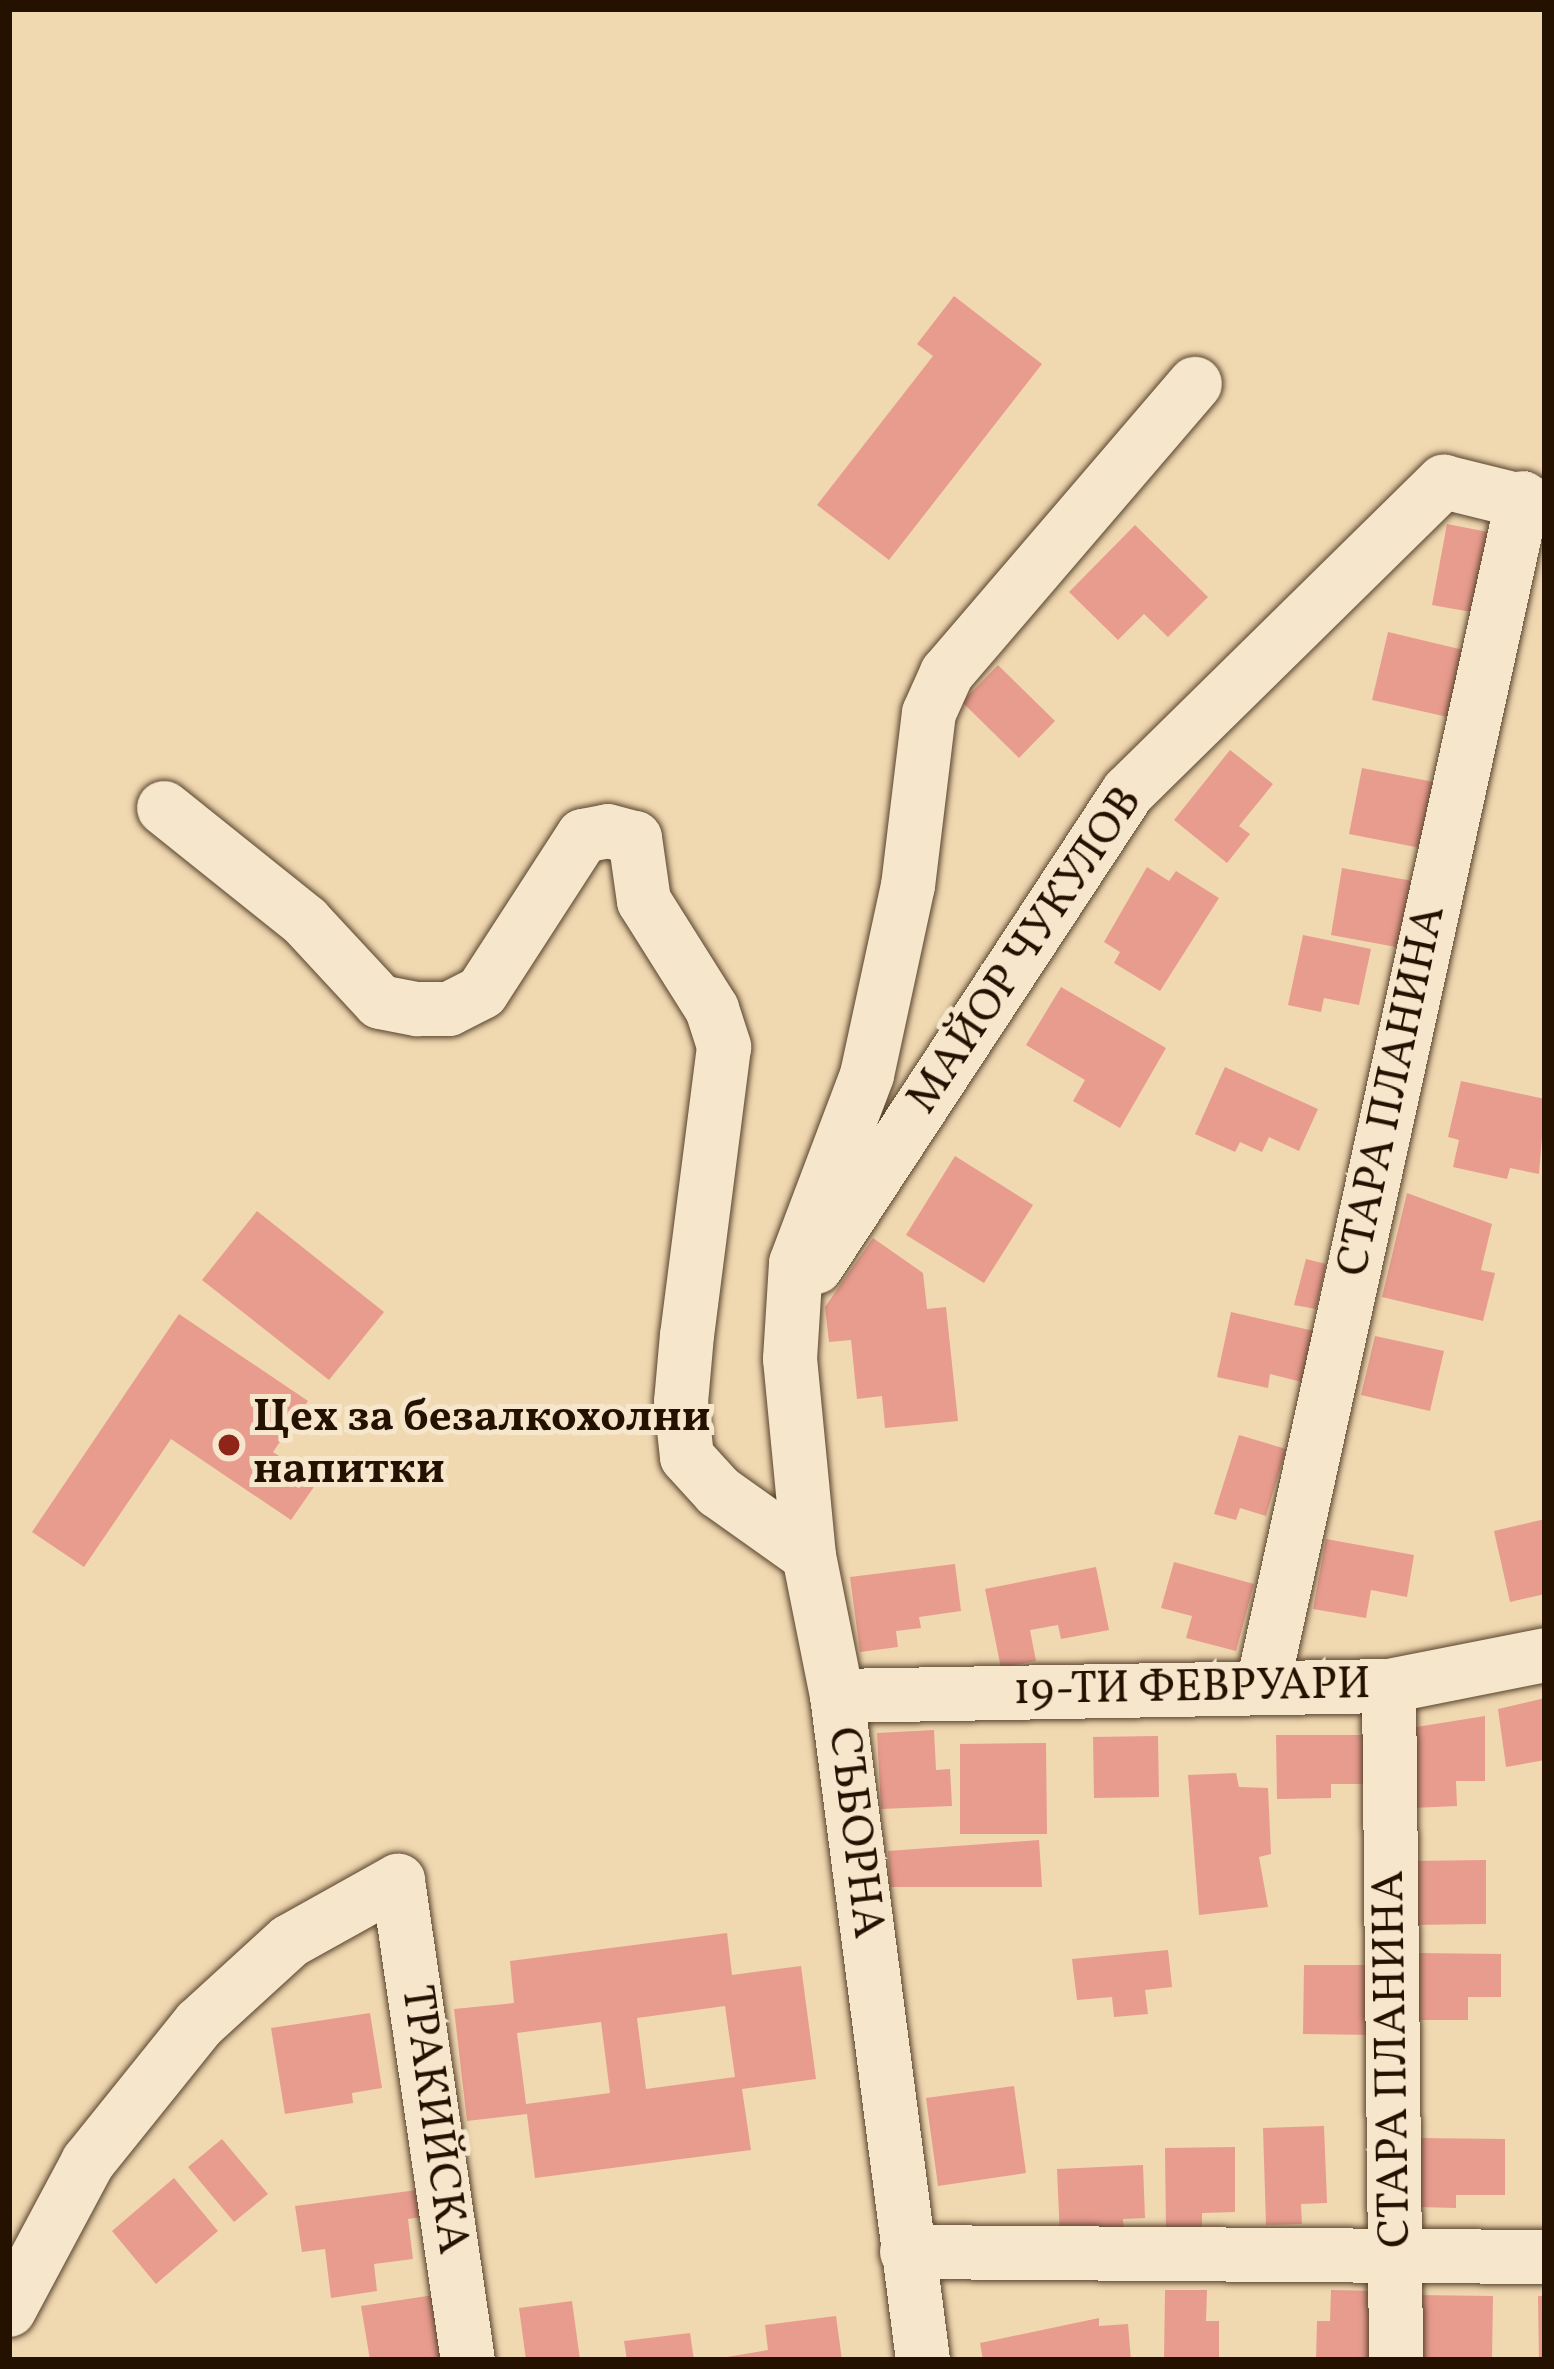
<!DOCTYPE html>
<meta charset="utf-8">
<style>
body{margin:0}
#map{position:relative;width:1554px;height:2369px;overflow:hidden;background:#f0d8b1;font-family:Vollkorn,serif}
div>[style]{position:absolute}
.building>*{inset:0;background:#e89c8e}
.roads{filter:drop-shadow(0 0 3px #58432c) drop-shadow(0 0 3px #58432c)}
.minor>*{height:54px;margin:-27px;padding:0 27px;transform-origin:27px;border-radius:27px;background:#f5e6cc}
.dots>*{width:33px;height:33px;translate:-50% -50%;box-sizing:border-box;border:6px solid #f5e6cc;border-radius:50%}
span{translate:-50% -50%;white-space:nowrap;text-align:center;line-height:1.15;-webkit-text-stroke:10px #f5e6cc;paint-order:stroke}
.street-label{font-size:45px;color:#251100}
.poi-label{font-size:45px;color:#251100;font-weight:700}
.left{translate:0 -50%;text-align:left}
.frame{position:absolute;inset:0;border:12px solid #251100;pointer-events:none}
</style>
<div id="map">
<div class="building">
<div style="clip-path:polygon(954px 296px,1042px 364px,889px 560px,817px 505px,933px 356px,917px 344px)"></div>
<div style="clip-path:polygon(1447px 524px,1503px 535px,1488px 615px,1432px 605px)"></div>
<div style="clip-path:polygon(1135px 525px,1208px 597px,1168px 637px,1144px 614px,1118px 640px,1069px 592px)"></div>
<div style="clip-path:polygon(1388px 632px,1476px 653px,1461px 720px,1372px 700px)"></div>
<div style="clip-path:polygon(998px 665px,1055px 721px,1019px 758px,962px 702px)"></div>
<div style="clip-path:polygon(1230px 750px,1273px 784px,1239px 826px,1250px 834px,1227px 863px,1174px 820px)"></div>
<div style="clip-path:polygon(1362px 768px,1444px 784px,1431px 850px,1349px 834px)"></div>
<div style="clip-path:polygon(1147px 867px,1169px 881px,1176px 871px,1219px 898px,1160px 991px,1114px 963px,1120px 952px,1104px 942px)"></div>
<div style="clip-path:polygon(1342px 868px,1418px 882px,1407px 949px,1331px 935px)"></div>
<div style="clip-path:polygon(1303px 935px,1371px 949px,1359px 1005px,1324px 998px,1321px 1012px,1288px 1005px)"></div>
<div style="clip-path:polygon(1061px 987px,1166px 1048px,1120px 1128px,1073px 1101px,1085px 1080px,1026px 1045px)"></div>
<div style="clip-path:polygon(1225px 1067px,1318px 1109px,1299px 1151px,1269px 1137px,1262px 1152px,1240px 1142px,1235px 1152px,1195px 1134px)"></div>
<div style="clip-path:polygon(1461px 1081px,1545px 1099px,1539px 1174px,1510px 1168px,1507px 1179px,1453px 1167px,1459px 1140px,1448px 1137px)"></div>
<div style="clip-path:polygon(955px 1156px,1033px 1205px,984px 1283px,906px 1235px)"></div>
<div style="clip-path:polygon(1407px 1193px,1492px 1224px,1481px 1270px,1495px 1273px,1483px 1321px,1382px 1297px)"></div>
<div style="clip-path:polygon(257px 1211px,384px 1312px,329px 1380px,202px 1280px)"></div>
<div style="clip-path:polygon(873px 1238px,923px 1273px,927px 1309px,946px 1307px,958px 1421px,885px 1428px,882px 1396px,857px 1399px,851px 1340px,829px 1342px,825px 1307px)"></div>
<div style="clip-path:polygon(1306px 1259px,1326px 1264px,1316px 1309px,1294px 1305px)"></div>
<div style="clip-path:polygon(1231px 1312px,1314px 1331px,1302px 1382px,1270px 1374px,1268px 1388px,1217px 1377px)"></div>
<div style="clip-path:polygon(179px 1314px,308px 1401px,273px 1452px,318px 1481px,291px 1520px,171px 1439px,84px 1567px,32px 1532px)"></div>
<div style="clip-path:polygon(1375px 1336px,1444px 1351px,1430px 1411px,1361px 1395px)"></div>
<div style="clip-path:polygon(1239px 1435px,1286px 1449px,1266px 1516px,1240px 1508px,1236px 1520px,1214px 1514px)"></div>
<div style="clip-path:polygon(1545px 1519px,1545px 1594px,1510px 1602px,1494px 1531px)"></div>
<div style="clip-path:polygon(1326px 1539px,1414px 1555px,1407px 1597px,1371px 1590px,1366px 1618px,1313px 1609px)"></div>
<div style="clip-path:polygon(1174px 1562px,1254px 1584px,1236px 1651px,1186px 1638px,1192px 1616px,1161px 1608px)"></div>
<div style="clip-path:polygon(955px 1564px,961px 1611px,919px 1617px,921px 1628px,896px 1631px,898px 1647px,860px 1652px,850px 1577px)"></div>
<div style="clip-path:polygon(1096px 1567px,1109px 1630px,1061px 1639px,1058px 1625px,1030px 1630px,1036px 1661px,1001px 1668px,985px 1589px)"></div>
<div style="clip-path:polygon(1545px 1698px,1545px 1760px,1506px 1767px,1498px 1709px)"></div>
<div style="clip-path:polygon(1485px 1716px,1485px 1781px,1456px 1781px,1457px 1806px,1413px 1808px,1410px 1728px)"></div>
<div style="clip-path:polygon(934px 1730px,936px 1770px,950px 1769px,952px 1806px,881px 1809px,877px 1733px)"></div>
<div style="clip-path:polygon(1276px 1735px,1364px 1735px,1364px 1784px,1331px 1784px,1331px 1798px,1277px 1799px)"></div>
<div style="clip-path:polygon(1158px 1736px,1159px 1797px,1094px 1798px,1093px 1737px)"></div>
<div style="clip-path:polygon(1046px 1743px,1047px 1834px,960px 1834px,960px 1744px)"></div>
<div style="clip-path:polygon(1236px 1773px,1239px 1787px,1268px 1788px,1271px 1854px,1259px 1857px,1268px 1907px,1199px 1915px,1188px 1775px)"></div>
<div style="clip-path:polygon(1039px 1840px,1042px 1887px,890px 1887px,888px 1851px)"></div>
<div style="clip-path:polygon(1486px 1860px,1486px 1924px,1411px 1925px,1411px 1861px)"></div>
<div style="clip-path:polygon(evenodd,727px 1933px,732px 1975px,801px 1966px,816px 2079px,742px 2089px,751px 2150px,535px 2178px,527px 2114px,467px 2121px,454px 2009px,514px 2003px,510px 1961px,727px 1933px,725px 2006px,735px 2077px,646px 2089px,637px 2018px,725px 2006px,727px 1933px,601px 2022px,610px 2093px,526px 2104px,517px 2033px,601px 2022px)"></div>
<div style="clip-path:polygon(1168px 1950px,1172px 1987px,1145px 1990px,1148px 2014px,1114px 2017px,1112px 1997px,1077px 2000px,1072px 1959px)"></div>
<div style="clip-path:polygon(1417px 1953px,1501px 1954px,1501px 1997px,1468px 1997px,1468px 2020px,1417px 2020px)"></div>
<div style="clip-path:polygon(1304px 1965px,1379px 1965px,1378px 2035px,1303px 2034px)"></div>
<div style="clip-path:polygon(370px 2013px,382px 2088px,352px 2093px,353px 2103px,285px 2114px,271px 2028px)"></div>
<div style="clip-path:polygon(1014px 2086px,1026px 2173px,938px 2186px,926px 2098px)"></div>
<div style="clip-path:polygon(1324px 2126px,1327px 2203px,1301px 2204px,1302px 2224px,1266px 2225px,1263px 2128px)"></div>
<div style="clip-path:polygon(1418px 2138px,1505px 2139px,1505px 2195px,1456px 2195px,1456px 2208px,1418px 2207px)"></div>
<div style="clip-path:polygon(222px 2139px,268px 2194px,234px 2222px,188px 2167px)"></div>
<div style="clip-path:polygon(1235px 2147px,1235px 2212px,1202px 2213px,1202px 2229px,1166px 2230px,1165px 2148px)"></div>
<div style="clip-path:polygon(1143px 2165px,1145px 2218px,1123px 2219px,1124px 2235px,1060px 2238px,1057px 2169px)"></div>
<div style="clip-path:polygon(174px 2178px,218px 2231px,156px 2284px,112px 2231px)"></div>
<div style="clip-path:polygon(417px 2190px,421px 2217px,408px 2219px,413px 2259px,374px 2264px,377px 2291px,331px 2298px,325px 2249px,302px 2252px,295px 2206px)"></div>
<div style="clip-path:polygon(1165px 2290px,1207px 2290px,1206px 2321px,1219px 2321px,1219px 2360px,1164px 2360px)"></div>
<div style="clip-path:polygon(1331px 2290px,1380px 2291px,1379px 2360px,1316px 2360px,1317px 2321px,1330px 2321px)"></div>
<div style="clip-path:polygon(434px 2295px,444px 2360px,370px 2360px,361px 2306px)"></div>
<div style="clip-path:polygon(1417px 2295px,1493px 2296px,1492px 2360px,1416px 2360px)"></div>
<div style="clip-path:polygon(1538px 2296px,1545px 2296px,1545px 2360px,1539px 2360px)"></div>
<div style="clip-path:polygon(572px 2301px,580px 2360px,526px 2360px,519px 2308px)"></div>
<div style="clip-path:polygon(836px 2316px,842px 2360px,709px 2360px,768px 2350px,765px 2325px)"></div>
<div style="clip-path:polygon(1099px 2318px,1099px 2326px,1128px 2324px,1131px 2360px,983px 2360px,980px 2343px)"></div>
<div style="clip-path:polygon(690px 2333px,694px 2360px,627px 2360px,624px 2341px)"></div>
</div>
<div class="roads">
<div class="minor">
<div style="left:164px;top:808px;width:181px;rotate:38.7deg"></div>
<div style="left:305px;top:921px;width:110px;rotate:47.2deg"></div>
<div style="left:380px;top:1002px;width:38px;rotate:11deg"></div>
<div style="left:417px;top:1009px;width:32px"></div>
<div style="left:449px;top:1009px;width:37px;rotate:-27deg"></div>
<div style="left:482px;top:992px;width:186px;rotate:-57.1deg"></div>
<div style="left:583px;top:836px;width:25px;rotate:-11deg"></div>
<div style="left:608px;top:831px;width:28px;rotate:15deg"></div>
<div style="left:635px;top:838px;width:64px;rotate:81.9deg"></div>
<div style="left:644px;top:901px;width:128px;rotate:57.8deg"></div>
<div style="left:712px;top:1009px;width:40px;rotate:72deg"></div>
<div style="left:724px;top:1047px;width:290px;rotate:97.3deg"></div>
<div style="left:687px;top:1335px;width:67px;rotate:95.1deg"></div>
<div style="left:681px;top:1402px;width:55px;rotate:83.8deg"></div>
<div style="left:687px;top:1457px;width:47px;rotate:47.6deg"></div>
<div style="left:719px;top:1492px;width:110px;rotate:35.4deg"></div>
<div style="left:816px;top:1267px;width:568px;rotate:-56.7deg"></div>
<div style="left:1128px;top:792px;width:443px;rotate:-44.5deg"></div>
<div style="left:1444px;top:482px;width:104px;rotate:13.9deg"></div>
<div style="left:1263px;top:1685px;width:1215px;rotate:-77.65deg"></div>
<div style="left:1389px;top:1686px;width:674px;rotate:89.4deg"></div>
<div style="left:837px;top:1696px;width:552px;rotate:-1.04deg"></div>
<div style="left:1389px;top:1686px;width:159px;rotate:-11.2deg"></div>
<div style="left:907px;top:2252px;width:638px;rotate:0.45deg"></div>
<div style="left:9px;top:2310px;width:168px;rotate:-61.9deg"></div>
<div style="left:88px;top:2162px;width:177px;rotate:-51.2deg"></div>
<div style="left:199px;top:2024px;width:123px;rotate:-42.4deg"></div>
<div style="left:290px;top:1941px;width:124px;rotate:-29.1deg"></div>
<div style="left:398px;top:1881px;width:484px;rotate:81.7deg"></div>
<div style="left:923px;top:2360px;width:670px;rotate:-97.38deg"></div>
<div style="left:837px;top:1696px;width:143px;rotate:-101.3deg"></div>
<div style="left:809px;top:1556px;width:198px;rotate:-95.5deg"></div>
<div style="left:790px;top:1359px;width:96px;rotate:-86.4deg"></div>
<div style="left:796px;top:1263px;width:201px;rotate:-69.3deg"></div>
<div style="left:867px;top:1075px;width:193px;rotate:-77.8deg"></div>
<div style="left:908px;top:886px;width:174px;rotate:-83.1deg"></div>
<div style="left:929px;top:713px;width:44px;rotate:-65.8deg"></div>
<div style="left:947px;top:673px;width:381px;rotate:-49.4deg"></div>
</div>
</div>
<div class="dots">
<div style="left:229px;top:1445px;background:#8f2418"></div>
</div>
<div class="street-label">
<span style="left:1026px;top:951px;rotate:-56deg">МАЙОР ЧУКУЛОВ</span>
<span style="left:1393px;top:1091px;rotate:-78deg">СТАРА ПЛАНИНА</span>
<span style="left:1192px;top:1689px;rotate:-1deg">19-ТИ ФЕВРУАРИ</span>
<span style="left:854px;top:1833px;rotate:83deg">СЪБОРНА</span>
<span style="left:1394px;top:2059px;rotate:-91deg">СТАРА ПЛАНИНА</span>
<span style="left:433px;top:2120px;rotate:82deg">ТРАКИЙСКА</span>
</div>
<div class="poi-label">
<span class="left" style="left:253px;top:1445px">Цех за безалкохолни<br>напитки</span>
</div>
<div class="frame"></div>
</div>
